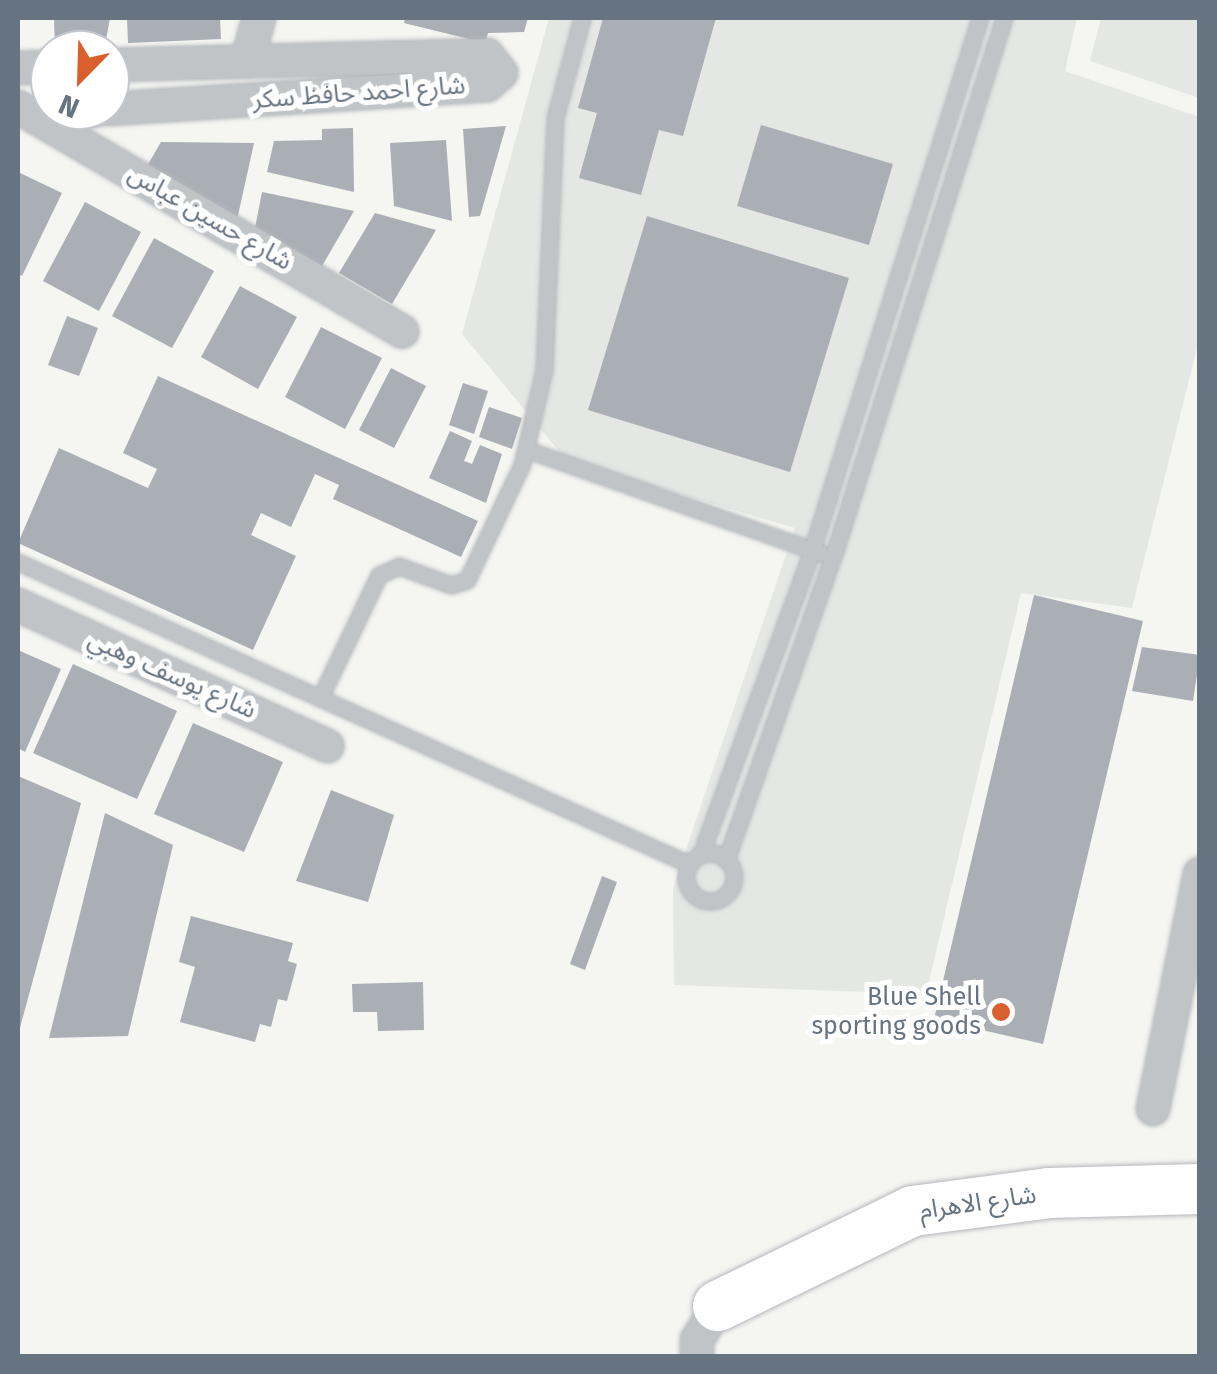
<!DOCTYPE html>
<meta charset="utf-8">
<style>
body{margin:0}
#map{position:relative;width:1217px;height:1374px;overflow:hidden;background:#f5f5f2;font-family:"Fira Sans","Noto Sans Arabic",sans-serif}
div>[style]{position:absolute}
.built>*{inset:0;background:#e5e7e5}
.building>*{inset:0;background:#a9afb5}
.roads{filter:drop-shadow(0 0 2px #b4b7bb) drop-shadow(0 0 2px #b4b7bb)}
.lane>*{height:15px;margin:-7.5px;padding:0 7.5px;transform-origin:7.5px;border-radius:7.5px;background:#c0c4c7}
.lane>.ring{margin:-7.5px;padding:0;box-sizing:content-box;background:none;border:15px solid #c0c4c7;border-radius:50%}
.street>*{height:32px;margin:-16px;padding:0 16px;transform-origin:16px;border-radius:16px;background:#c0c4c7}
.primary>*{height:50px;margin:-25px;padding:0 25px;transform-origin:25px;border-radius:25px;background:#fff}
.dots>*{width:28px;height:28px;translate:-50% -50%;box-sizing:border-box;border:5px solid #fff;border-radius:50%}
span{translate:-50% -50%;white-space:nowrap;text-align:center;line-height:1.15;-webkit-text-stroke:10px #fff;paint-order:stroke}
.street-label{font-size:25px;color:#667381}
.poi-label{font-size:25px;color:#667381}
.right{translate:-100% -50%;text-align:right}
.frame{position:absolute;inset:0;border:20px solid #667381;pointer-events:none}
.north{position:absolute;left:30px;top:30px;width:100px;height:100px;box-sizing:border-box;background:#fff;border:2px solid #c2c7cd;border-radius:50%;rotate:203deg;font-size:28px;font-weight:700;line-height:40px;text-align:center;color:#667381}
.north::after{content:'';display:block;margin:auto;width:35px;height:45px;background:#d9602d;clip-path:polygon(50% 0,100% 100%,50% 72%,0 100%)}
</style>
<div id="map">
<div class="built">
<div style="clip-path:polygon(549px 18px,1077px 18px,1065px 71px,1199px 117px,1199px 340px,1132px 608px,1021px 593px,926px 994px,674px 985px,673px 888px,795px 528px,567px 461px,462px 334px)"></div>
<div style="clip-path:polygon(1101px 18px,1199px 18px,1199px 98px,1090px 61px)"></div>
</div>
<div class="building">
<div style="clip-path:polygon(54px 18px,110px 18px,106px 40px,95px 40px,95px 50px,55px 50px)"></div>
<div style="clip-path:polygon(127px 18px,220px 18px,221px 39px,128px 43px)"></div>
<div style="clip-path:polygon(405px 18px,528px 18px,524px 32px,488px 33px,485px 43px,404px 23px)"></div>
<div style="clip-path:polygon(603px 18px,716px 18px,683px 136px,659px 130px,641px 195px,579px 178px,597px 113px,578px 108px)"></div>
<div style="clip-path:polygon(761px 125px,893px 164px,869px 245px,737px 206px)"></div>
<div style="clip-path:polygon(506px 126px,480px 216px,469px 217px,463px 129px)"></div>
<div style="clip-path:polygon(353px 128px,354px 192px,267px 172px,274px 141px,322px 140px,322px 129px)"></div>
<div style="clip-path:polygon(446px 140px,452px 221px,394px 206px,390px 143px)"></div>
<div style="clip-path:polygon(161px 142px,254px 143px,237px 220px,147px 166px)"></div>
<div style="clip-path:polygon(18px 172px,62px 193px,22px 276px,18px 274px)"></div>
<div style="clip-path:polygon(262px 192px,354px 211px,322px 266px,255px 228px)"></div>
<div style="clip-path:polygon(85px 202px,141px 232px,99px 311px,43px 281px)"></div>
<div style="clip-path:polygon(375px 213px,436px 230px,392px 304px,339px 273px)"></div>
<div style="clip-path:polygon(647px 216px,849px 278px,790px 472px,588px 410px)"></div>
<div style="clip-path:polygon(154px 238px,214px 271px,172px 348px,112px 316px)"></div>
<div style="clip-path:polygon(240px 286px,297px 317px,258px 389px,201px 357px)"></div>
<div style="clip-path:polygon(67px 316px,98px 328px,79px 376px,48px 365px)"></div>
<div style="clip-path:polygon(321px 327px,382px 358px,345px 429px,285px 397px)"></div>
<div style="clip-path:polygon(391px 368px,426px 386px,394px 448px,359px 430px)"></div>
<div style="clip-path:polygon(158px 376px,478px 521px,461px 557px,333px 499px,339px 485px,315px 474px,291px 527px,261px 513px,251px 535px,296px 556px,253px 650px,18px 543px,59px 448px,148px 488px,157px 469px,123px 453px)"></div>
<div style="clip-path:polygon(463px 383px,488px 391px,474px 434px,449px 425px)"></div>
<div style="clip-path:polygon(489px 407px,522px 418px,512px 449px,479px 437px)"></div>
<div style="clip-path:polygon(450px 431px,472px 441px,464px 461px,472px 464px,480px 445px,502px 454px,486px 503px,429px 478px)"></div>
<div style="clip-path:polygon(1034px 595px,1143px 621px,1043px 1044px,934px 1019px)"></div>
<div style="clip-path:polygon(1142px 647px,1200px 655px,1193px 701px,1132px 691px)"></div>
<div style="clip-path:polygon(18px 650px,61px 669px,25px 752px,18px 748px)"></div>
<div style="clip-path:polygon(73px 664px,177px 711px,137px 799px,33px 753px)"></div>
<div style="clip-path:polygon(193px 723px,283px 762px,244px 852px,154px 814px)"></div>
<div style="clip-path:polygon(18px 776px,81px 803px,18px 1035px)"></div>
<div style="clip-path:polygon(331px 790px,394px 815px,368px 902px,296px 881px)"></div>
<div style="clip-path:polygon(105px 813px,173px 845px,128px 1036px,49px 1038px)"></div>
<div style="clip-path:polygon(602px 876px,617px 882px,585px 970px,570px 964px)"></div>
<div style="clip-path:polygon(191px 916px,293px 943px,288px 961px,297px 964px,287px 1001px,278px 999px,271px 1027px,260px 1024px,255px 1042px,180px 1022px,195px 967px,179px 962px)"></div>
<div style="clip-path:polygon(423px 982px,424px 1030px,378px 1031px,377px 1012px,353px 1012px,352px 984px)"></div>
</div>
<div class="roads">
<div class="lane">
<div style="left:528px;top:450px;width:310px;rotate:19.4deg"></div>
<div style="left:18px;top:562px;width:736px;rotate:24.23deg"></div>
<div style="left:320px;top:698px;width:136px;rotate:-64.4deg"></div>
<div style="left:379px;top:575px;width:22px;rotate:-24deg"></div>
<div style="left:399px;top:566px;width:55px;rotate:20.1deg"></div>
<div style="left:451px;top:585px;width:17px;rotate:-17deg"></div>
<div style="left:467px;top:580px;width:128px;rotate:-64.6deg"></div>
<div style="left:522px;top:464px;width:97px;rotate:-76.8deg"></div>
<div style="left:544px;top:370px;width:252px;rotate:-87.5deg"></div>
<div style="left:555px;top:118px;width:104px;rotate:-74.9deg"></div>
<div class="ring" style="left:686px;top:853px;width:33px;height:33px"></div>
<div style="left:701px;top:854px;width:324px;rotate:-69.9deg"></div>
<div style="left:812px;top:550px;width:558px;rotate:-72.47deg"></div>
<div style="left:726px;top:860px;width:321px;rotate:-70.6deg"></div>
<div style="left:833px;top:557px;width:565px;rotate:-72.4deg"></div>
</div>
<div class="street">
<div style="left:247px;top:61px;width:45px;rotate:-74.4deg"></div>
<div style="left:110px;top:65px;width:377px;rotate:-1.5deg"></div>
<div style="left:487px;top:55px;width:23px;rotate:52deg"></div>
<div style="left:501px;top:73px;width:18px;rotate:139deg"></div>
<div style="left:487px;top:85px;width:378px;rotate:176.4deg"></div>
<div style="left:18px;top:68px;width:32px;rotate:-2deg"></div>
<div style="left:18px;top:107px;width:445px;rotate:30.3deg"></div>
<div style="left:31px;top:114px;width:65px;rotate:-3.5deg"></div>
<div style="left:18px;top:605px;width:340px;rotate:24.5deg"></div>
<div style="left:1153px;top:1109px;width:240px;rotate:-78.7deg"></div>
<div style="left:697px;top:1356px;width:16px;rotate:-90deg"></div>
<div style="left:697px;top:1340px;width:40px;rotate:-58deg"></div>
</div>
<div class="primary">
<div style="left:718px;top:1306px;width:217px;rotate:-26deg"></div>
<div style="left:913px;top:1211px;width:137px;rotate:-7.5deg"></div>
<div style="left:1049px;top:1193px;width:151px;rotate:-1.5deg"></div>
</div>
</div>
<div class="dots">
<div style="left:1001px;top:1012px;background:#d9602d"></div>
</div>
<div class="street-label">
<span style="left:359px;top:93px;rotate:-4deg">شارع احمد حافظ سكر</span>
<span style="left:210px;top:218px;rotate:30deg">شارع حسين عباس</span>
<span style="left:172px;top:675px;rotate:24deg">شارع يوسف وهبي</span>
<span style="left:978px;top:1203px;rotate:-8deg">شارع الاهرام</span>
</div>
<div class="poi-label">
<span class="right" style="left:981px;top:1012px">Blue Shell<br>sporting goods</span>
</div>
<div class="frame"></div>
<div class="north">N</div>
</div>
